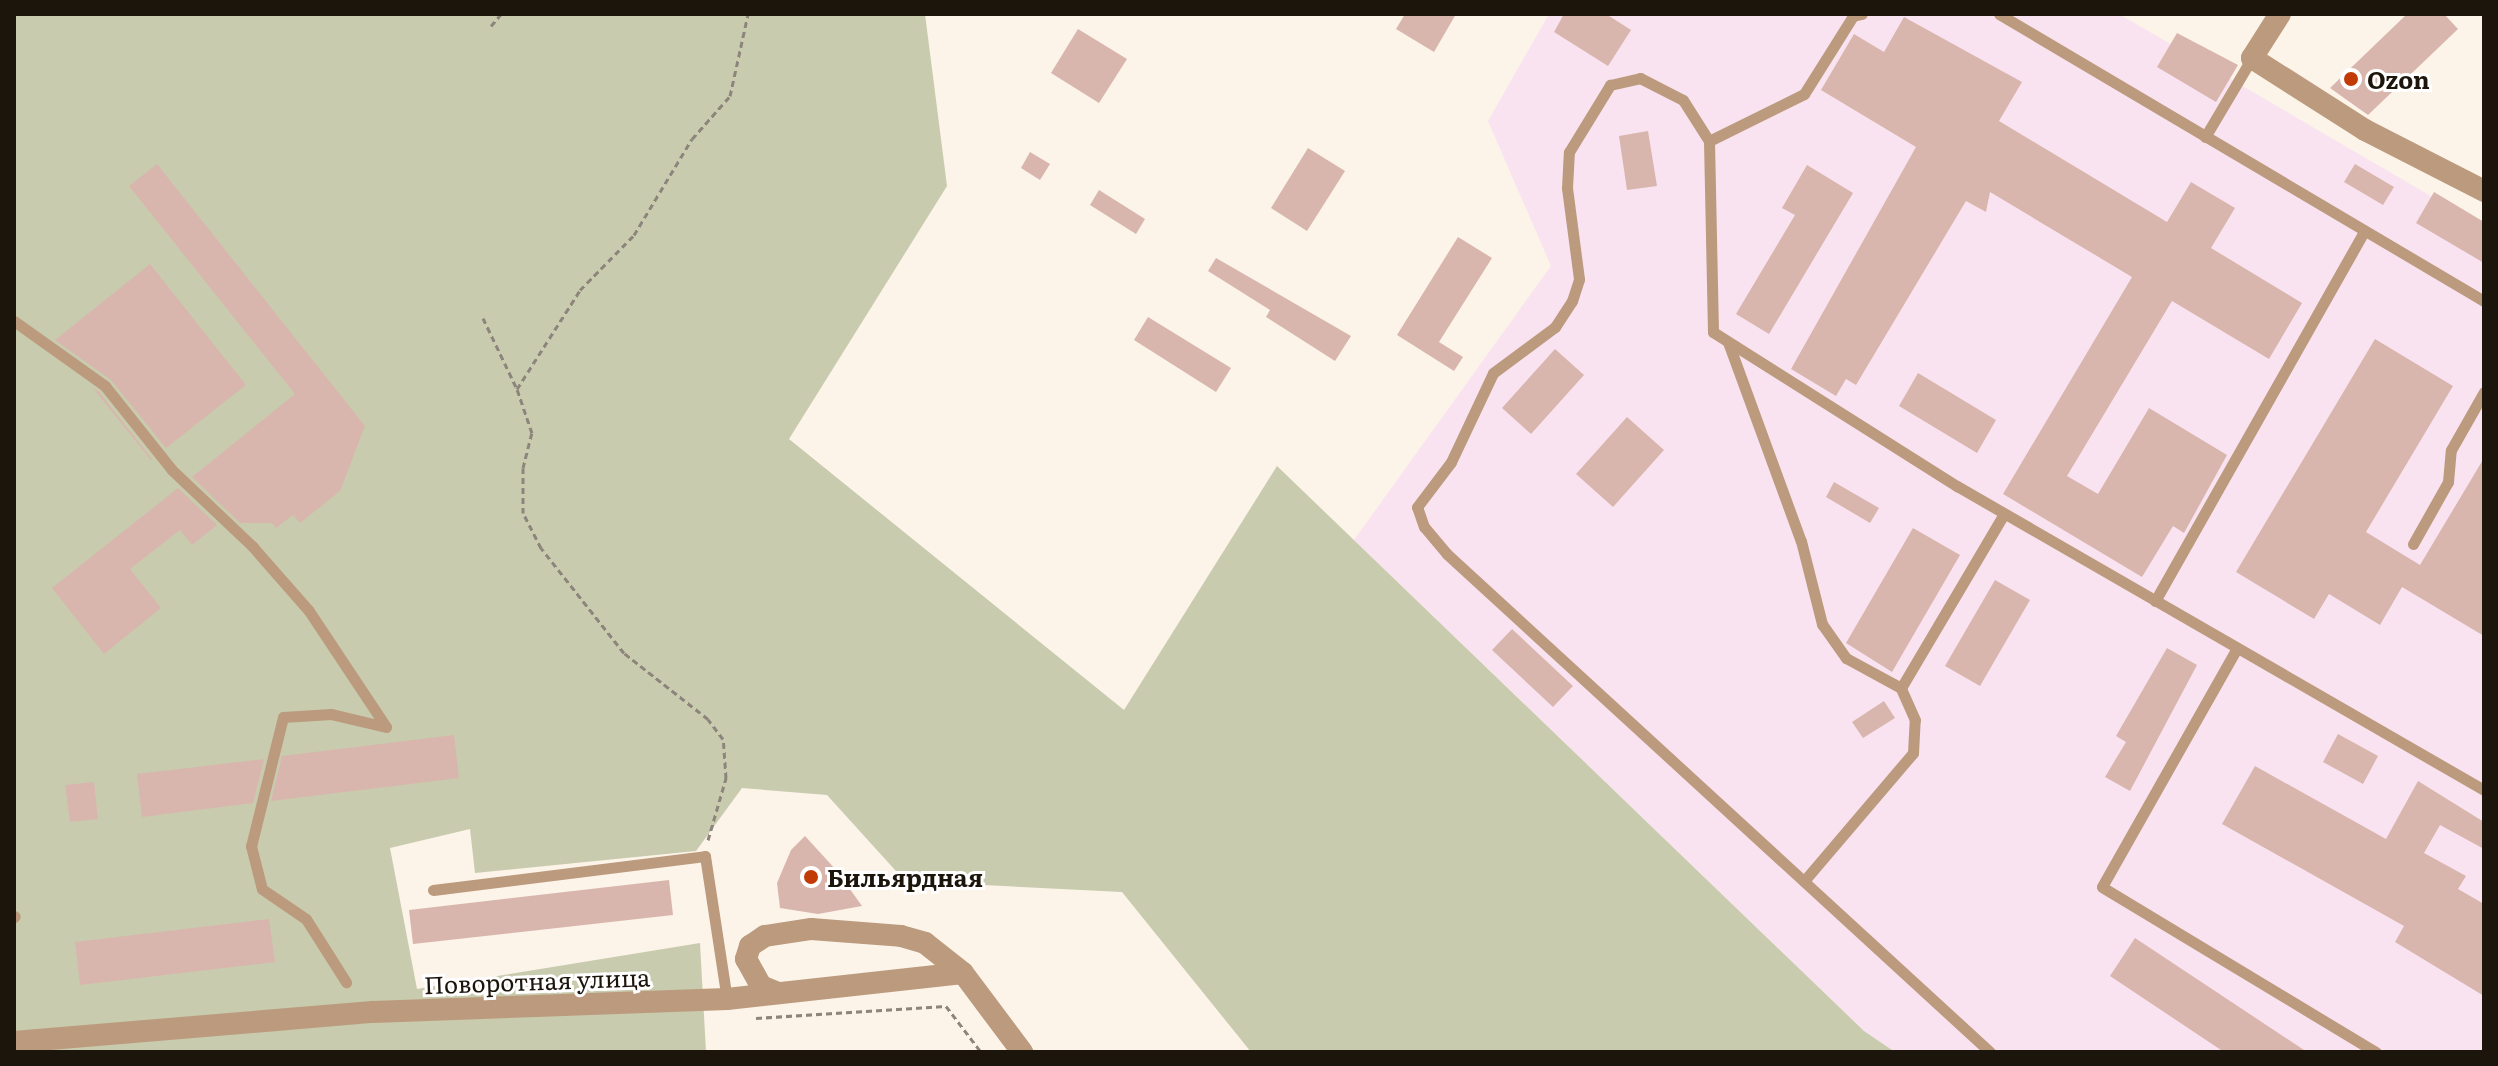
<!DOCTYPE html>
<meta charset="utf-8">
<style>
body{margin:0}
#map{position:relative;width:2498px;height:1066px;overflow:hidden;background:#fcf3e9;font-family:Literata,serif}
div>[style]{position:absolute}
.industrial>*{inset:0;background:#f9e3f1}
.green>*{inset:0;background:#c8cbad}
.building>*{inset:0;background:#d9b6ad}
.path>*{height:3px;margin-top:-1.5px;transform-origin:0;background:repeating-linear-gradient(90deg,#8d857b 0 6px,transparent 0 10px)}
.lane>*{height:11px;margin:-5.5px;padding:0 5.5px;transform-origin:5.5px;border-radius:5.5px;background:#bc9a7d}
.street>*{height:22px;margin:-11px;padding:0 11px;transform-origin:11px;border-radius:11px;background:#bc9a7d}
.dots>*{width:22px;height:22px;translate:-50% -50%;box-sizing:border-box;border:4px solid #fff;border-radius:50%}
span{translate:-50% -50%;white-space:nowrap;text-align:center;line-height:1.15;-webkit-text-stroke:6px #fff;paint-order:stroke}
.poi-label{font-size:24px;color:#1c150c;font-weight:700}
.left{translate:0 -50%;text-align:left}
.street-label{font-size:24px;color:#1c150c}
.frame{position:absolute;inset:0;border:16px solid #1c150c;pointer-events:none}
</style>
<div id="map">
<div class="industrial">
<div style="clip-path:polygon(1549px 14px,2119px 14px,2484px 227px,2484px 1052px,1895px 1052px,1864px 1031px,1354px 540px,1551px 266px,1488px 121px)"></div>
</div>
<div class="green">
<div style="clip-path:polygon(14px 14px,925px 14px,947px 186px,789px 439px,1124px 710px,1277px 466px,1864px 1031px,1895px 1052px,1251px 1052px,1122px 892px,905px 881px,827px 795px,742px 788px,696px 851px,475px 873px,470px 829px,390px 848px,417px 989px,700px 943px,706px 1052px,14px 1052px)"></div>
</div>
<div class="building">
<div style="clip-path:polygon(1405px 14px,1456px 14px,1434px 52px,1396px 29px)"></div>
<div style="clip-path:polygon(1564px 14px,1606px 14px,1631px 30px,1608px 66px,1554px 32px)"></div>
<div style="clip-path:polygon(2407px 14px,2444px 14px,2458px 29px,2368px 115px,2330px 88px)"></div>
<div style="clip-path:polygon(1904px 17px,2022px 82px,1999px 121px,2167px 222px,2191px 182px,2235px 208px,2211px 248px,2302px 303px,2269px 359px,2172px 301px,2067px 476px,2098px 494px,2149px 408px,2227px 455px,2184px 533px,2173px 526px,2142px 577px,2003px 494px,2132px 277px,1990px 192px,1986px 212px,1966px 201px,1856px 385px,1846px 379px,1836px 396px,1791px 369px,1916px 147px,1821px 90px,1854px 34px,1884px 52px)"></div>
<div style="clip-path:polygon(1078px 29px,1127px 59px,1099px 103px,1051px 73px)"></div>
<div style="clip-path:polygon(2177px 33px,2238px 65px,2216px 102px,2157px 67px)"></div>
<div style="clip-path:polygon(1648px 131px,1657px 186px,1627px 190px,1619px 136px)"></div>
<div style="clip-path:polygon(1308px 148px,1345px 171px,1307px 231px,1271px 208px)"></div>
<div style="clip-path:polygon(1030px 152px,1050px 164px,1040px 180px,1021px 168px)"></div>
<div style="clip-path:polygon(157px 164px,365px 426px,340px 491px,300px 523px,293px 515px,276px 528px,272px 523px,240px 523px,192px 477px,295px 394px,129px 186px)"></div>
<div style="clip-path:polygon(2355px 164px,2394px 187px,2383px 205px,2344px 182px)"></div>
<div style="clip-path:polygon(1807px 165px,1853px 193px,1769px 334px,1736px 314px,1795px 215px,1782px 208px)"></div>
<div style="clip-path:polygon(1099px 190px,1145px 219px,1136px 234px,1090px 205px)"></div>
<div style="clip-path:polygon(2434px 192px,2484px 222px,2484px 263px,2416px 223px)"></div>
<div style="clip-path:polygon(1458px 237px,1492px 258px,1439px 342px,1463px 357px,1454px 371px,1397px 335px)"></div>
<div style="clip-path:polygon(1216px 258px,1351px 336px,1335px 361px,1266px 317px,1270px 310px,1208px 271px)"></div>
<div style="clip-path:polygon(150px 264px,246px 385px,166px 448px,111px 380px,55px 340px)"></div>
<div style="clip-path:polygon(1148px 317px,1231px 368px,1216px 392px,1134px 340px)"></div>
<div style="clip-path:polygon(2375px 339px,2453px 386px,2366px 532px,2420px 565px,2484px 458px,2484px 636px,2402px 587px,2380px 625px,2329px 594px,2314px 619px,2236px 572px)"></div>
<div style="clip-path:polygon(1555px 349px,1584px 375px,1531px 434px,1502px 408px)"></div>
<div style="clip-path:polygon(1918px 373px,1996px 420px,1977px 453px,1899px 406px)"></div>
<div style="clip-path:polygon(93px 388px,99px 392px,152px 459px,151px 460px)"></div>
<div style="clip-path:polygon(1627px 417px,1664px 450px,1613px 507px,1576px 474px)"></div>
<div style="clip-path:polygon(1834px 482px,1879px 508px,1870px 523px,1826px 497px)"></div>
<div style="clip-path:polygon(178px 488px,217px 525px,192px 545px,180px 530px,130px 569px,161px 608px,104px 654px,52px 588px)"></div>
<div style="clip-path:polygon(1913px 528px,1960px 555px,1892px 672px,1846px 643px)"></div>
<div style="clip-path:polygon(1995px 580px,2030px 600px,1980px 686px,1945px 666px)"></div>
<div style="clip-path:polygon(1512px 629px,1573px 686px,1553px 707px,1492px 650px)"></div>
<div style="clip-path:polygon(2167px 648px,2197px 665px,2130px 791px,2105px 777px,2126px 742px,2116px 736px)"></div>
<div style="clip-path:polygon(1884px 701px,1895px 718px,1863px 738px,1852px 722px)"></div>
<div style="clip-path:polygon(2338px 734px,2378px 756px,2363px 784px,2323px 762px)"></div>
<div style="clip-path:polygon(454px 735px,459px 778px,271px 801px,282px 756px)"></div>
<div style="clip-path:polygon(264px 759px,253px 803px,142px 817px,137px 774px)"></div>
<div style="clip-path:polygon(2255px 766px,2386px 839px,2418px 781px,2484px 822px,2484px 849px,2440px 825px,2424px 853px,2466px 876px,2458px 889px,2484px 904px,2484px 996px,2395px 942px,2404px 926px,2222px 824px)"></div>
<div style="clip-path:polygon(94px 782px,98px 819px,70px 822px,65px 785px)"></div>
<div style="clip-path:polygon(805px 836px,837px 871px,862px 906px,818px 914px,780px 908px,777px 883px,791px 850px)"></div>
<div style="clip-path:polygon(669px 880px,673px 915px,413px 944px,409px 910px)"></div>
<div style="clip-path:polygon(269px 919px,275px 962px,80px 985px,75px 942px)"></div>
<div style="clip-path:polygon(2135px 938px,2307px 1052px,2224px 1052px,2110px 976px)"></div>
</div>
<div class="path">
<div style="left:491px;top:26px;width:16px;rotate:-50deg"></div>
<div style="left:483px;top:318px;width:79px;rotate:64.4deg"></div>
<div style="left:708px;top:840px;width:65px;rotate:-73.8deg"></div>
<div style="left:726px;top:778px;width:39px;rotate:-94deg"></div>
<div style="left:723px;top:739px;width:25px;rotate:-127deg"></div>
<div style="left:708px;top:719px;width:107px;rotate:-141.8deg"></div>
<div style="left:624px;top:653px;width:134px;rotate:-128.3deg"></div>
<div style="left:541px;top:548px;width:39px;rotate:-117deg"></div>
<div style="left:523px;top:513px;width:45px;rotate:-90deg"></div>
<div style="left:523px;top:468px;width:36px;rotate:-76deg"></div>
<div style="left:532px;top:433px;width:46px;rotate:-108.8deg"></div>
<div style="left:517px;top:389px;width:117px;rotate:-57.5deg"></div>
<div style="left:580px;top:290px;width:77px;rotate:-45.5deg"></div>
<div style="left:634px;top:235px;width:112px;rotate:-58.9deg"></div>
<div style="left:692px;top:139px;width:57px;rotate:-48.5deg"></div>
<div style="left:730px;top:96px;width:84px;rotate:-77.6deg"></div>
<div style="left:756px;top:1018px;width:190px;rotate:-3.6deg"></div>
<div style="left:946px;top:1006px;width:58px;rotate:52.7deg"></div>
</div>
<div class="lane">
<div style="left:1999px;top:14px;width:564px;rotate:30.62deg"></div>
<div style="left:2205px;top:137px;width:92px;rotate:-59.3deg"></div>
<div style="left:1709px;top:141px;width:106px;rotate:-26.3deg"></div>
<div style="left:1804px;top:94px;width:92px;rotate:-57.9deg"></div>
<div style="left:1853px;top:16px;width:9px;rotate:-13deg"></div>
<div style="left:14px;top:321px;width:112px;rotate:35.5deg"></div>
<div style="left:105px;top:386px;width:107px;rotate:51.4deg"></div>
<div style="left:172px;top:470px;width:112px;rotate:43.5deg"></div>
<div style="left:253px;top:547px;width:85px;rotate:48.8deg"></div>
<div style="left:309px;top:611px;width:139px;rotate:56.4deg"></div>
<div style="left:386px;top:727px;width:57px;rotate:-166.7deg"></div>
<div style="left:331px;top:714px;width:48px;rotate:176.4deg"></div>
<div style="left:283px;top:717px;width:133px;rotate:103.9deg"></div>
<div style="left:251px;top:846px;width:44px;rotate:75.7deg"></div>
<div style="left:262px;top:889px;width:53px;rotate:34.3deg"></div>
<div style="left:306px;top:919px;width:75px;rotate:57.6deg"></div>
<div style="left:1728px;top:342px;width:212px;rotate:69.9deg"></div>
<div style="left:1801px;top:541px;width:86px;rotate:75.8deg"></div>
<div style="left:1822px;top:624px;width:42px;rotate:54.8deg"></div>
<div style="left:1846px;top:658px;width:63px;rotate:28.6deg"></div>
<div style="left:2413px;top:544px;width:71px;rotate:-60.6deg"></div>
<div style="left:2448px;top:482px;width:32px;rotate:-85deg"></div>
<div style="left:2451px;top:450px;width:67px;rotate:-60.4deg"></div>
<div style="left:2155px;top:601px;width:425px;rotate:-60.5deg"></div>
<div style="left:2237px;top:648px;width:274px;rotate:119.5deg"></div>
<div style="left:2102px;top:887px;width:320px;rotate:31.1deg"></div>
<div style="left:1804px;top:881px;width:168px;rotate:-49.6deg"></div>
<div style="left:1913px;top:753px;width:33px;rotate:-87deg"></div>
<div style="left:1915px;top:720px;width:35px;rotate:-114deg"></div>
<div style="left:1901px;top:688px;width:202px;rotate:-59.4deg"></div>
<div style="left:433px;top:890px;width:274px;rotate:-7.1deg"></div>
<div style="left:705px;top:856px;width:145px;rotate:81.3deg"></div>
<div style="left:14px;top:917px;width:1px;rotate:-45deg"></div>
<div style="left:1990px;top:1052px;width:737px;rotate:-137.48deg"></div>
<div style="left:1447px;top:554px;width:35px;rotate:-130deg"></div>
<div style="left:1424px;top:527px;width:21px;rotate:-109deg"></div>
<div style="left:1417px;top:507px;width:56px;rotate:-52.9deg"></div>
<div style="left:1451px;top:462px;width:98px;rotate:-64.7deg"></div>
<div style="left:1493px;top:373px;width:77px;rotate:-36.6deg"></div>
<div style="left:1555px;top:327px;width:31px;rotate:-57deg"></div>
<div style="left:1572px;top:301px;width:23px;rotate:-72deg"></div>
<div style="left:1579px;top:279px;width:92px;rotate:-97.5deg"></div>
<div style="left:1567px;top:188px;width:36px;rotate:-87deg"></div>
<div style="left:1569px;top:152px;width:79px;rotate:-58.5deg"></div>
<div style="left:1610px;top:85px;width:31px;rotate:-13deg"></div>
<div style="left:1640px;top:78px;width:48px;rotate:27.1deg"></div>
<div style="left:1683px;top:100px;width:49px;rotate:57.6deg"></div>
<div style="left:1709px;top:141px;width:191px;rotate:88.8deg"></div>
<div style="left:1713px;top:332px;width:289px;rotate:32.3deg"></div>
<div style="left:1957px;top:486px;width:608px;rotate:29.98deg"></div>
</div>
<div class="street">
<div style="left:2280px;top:14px;width:52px;rotate:122.5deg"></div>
<div style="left:2252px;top:58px;width:134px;rotate:32.5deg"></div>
<div style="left:2365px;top:130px;width:134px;rotate:27.1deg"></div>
<div style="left:778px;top:993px;width:18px;rotate:-158deg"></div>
<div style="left:761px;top:986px;width:31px;rotate:-119deg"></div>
<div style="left:746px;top:959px;width:14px;rotate:-73deg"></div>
<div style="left:750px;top:946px;width:18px;rotate:-34deg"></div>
<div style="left:765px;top:936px;width:47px;rotate:-8.7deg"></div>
<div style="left:811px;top:929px;width:90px;rotate:4.4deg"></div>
<div style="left:901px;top:936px;width:25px;rotate:16deg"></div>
<div style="left:925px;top:943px;width:48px;rotate:38.3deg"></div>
<div style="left:963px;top:973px;width:99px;rotate:53.2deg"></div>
<div style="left:14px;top:1042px;width:360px;rotate:-4.8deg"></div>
<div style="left:373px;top:1012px;width:354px;rotate:-2.1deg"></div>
<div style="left:727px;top:999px;width:237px;rotate:-6.3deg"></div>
</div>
<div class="dots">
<div style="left:2351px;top:79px;background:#c23a06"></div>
<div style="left:811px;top:877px;background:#c23a06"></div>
</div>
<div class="poi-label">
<span class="left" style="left:2367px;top:79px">Ozon</span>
<span class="left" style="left:827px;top:877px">Бильярдная</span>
</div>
<div class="street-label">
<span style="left:537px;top:980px;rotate:-2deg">Поворотная улица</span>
</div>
<div class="frame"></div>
</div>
